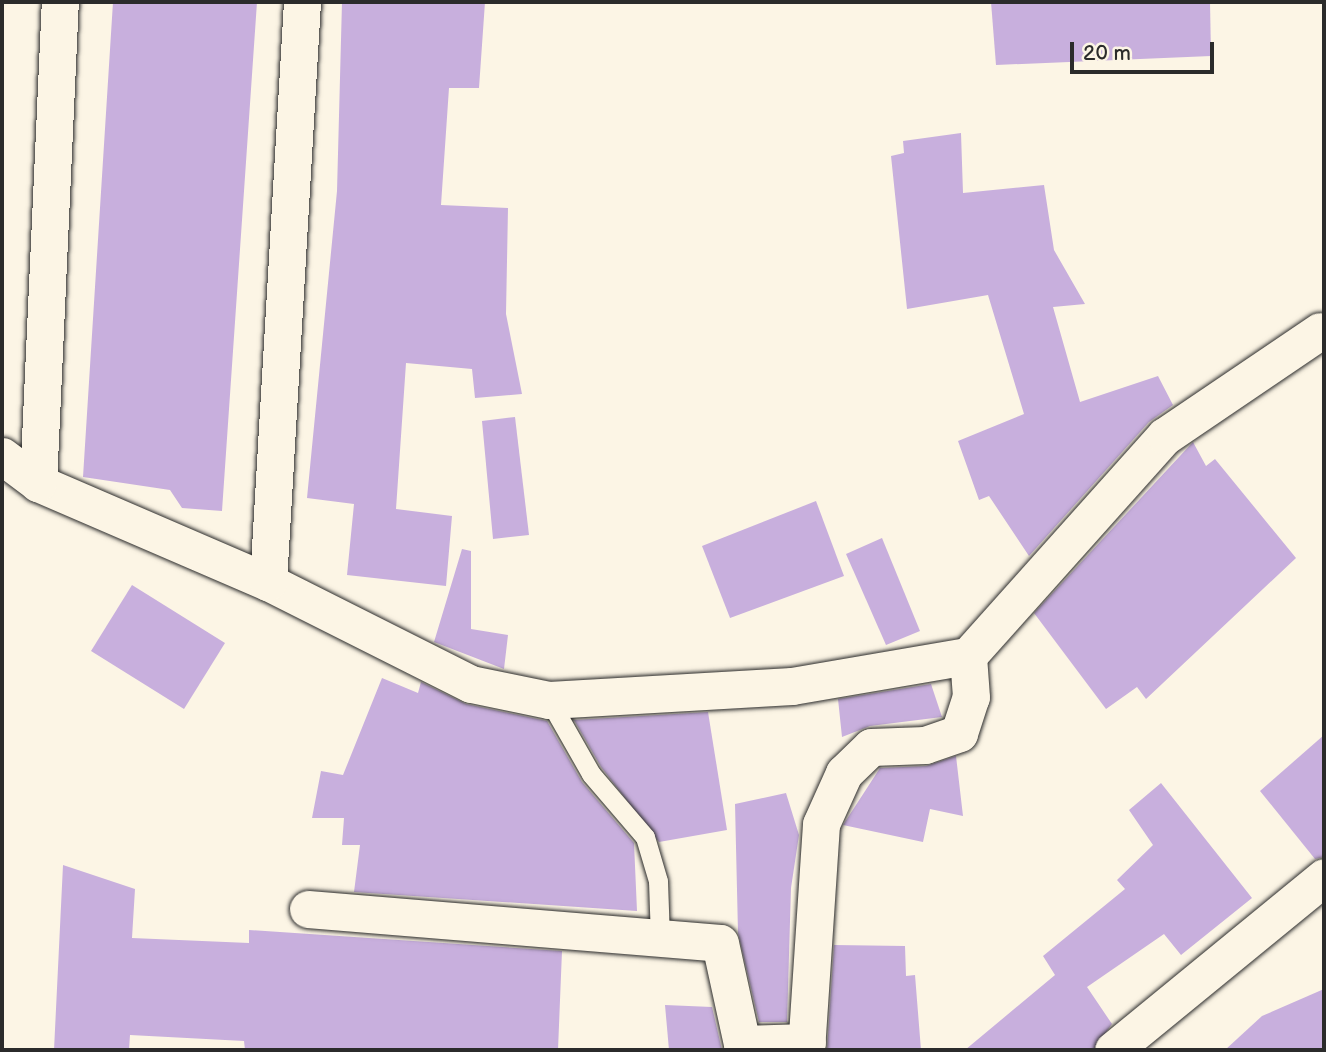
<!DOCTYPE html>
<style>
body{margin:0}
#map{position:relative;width:1326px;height:1052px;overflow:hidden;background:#fcf5e5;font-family:"Balsamiq Sans",sans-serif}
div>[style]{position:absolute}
.building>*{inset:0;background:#c8afdd}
.roads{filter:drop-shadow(0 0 2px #2b2b2b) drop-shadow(0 0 2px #2b2b2b)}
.service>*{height:19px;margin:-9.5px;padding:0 9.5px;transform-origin:9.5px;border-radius:9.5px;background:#fcf5e5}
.minor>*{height:37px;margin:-18.5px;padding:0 18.5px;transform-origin:18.5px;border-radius:18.5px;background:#fcf5e5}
span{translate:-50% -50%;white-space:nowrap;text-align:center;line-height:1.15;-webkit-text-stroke:6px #fcf5e5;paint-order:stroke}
.frame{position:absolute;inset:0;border:4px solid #2b2b2b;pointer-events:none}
.scale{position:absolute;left:1070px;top:42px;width:144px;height:32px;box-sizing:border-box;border:4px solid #2b2b2b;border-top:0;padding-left:9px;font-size:21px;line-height:24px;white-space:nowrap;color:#2b2b2b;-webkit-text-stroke:5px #fcf5e5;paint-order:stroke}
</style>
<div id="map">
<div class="building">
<div style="clip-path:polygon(113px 2px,257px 2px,222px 511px,182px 508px,170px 490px,83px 477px)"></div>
<div style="clip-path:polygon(342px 2px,485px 2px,479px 88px,449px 88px,441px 205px,508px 208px,506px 314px,522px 394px,475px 398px,472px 369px,406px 363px,396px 509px,452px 516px,446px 586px,347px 575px,354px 504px,307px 498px,337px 191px)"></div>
<div style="clip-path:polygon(991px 2px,1210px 2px,1211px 56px,996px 65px)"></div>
<div style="clip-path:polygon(961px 133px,963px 193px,1044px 185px,1054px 250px,1085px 304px,1053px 307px,1080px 402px,1158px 376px,1173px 405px,1149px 422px,1029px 556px,989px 496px,979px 500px,958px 441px,1024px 414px,988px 295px,907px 309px,891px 156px,904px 153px,903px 141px)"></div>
<div style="clip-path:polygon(515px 417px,529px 535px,493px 539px,482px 421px)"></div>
<div style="clip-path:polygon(1193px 442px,1206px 466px,1215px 459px,1296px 558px,1146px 699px,1137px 687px,1106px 709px,1034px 613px)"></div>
<div style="clip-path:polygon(816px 501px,844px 576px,730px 618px,702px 546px)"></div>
<div style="clip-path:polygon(882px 538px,920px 631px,886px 645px,846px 554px)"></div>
<div style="clip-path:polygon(462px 549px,471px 551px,471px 629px,508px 635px,504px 669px,434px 642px)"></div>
<div style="clip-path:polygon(132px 585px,225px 643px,184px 709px,91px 651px)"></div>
<div style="clip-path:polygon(382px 678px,418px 693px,421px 682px,466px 704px,547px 721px,582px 782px,634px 843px,637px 911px,354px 892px,360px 845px,342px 845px,344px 818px,312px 818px,321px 771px,343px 775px)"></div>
<div style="clip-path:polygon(931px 684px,942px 717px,870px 726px,842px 737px,838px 699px)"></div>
<div style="clip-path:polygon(708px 712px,727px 830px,659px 842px,601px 767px,574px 720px)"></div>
<div style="clip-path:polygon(1324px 735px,1324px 857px,1315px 859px,1260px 791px)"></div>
<div style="clip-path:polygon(956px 756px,963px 816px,930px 809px,923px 842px,843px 825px,880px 768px,926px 766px)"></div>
<div style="clip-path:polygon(1161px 783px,1252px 898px,1181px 955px,1164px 934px,1087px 987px,1112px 1024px,1093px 1050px,965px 1050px,1055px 975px,1043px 956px,1125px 889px,1117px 880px,1153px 845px,1129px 810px)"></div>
<div style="clip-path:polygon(786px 793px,799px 835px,791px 888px,787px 1022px,759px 1022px,738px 933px,735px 804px)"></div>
<div style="clip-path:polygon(63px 865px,135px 889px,132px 938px,249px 943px,249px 930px,562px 951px,558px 1050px,245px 1050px,244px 1041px,130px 1035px,129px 1050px,54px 1050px)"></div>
<div style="clip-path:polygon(834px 945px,905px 946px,906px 976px,915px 975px,921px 1050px,827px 1050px)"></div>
<div style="clip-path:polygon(1324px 989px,1324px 1050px,1225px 1050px,1262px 1016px)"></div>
<div style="clip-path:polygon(665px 1005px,712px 1007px,722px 1050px,669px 1050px)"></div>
</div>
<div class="roads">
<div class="service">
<div style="left:549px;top:700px;width:85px;rotate:60.4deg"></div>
<div style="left:591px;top:774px;width:83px;rotate:49.4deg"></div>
<div style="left:645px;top:837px;width:46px;rotate:73.5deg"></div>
<div style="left:658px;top:881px;width:57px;rotate:88deg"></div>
</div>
<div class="minor">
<div style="left:2px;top:456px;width:45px;rotate:36.9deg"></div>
<div style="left:38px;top:483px;width:250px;rotate:23.3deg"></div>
<div style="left:268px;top:582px;width:227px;rotate:26.7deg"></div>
<div style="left:471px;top:684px;width:80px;rotate:11.6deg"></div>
<div style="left:549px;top:700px;width:243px;rotate:-3.3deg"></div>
<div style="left:792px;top:686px;width:179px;rotate:-9.7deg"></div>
<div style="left:968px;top:656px;width:295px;rotate:-48.2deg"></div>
<div style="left:1165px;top:436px;width:187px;rotate:-34.1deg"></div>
<div style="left:38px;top:483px;width:482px;rotate:-87.4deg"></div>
<div style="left:268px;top:582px;width:581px;rotate:-86.65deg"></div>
<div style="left:308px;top:909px;width:413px;rotate:4.7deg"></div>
<div style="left:720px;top:943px;width:103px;rotate:77.7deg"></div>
<div style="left:742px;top:1044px;width:65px;rotate:-1.8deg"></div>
<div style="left:806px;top:1050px;width:226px;rotate:-86.2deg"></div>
<div style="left:821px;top:824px;width:56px;rotate:-65.7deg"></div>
<div style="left:844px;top:773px;width:37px;rotate:-44deg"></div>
<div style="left:871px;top:747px;width:54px;rotate:-2.1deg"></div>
<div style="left:925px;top:745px;width:36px;rotate:-19deg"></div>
<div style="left:959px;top:733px;width:38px;rotate:-72deg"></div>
<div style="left:971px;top:697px;width:41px;rotate:-94.2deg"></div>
<div style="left:1113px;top:1050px;width:273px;rotate:-39.3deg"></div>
</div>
</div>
<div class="frame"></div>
<div class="scale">20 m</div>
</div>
